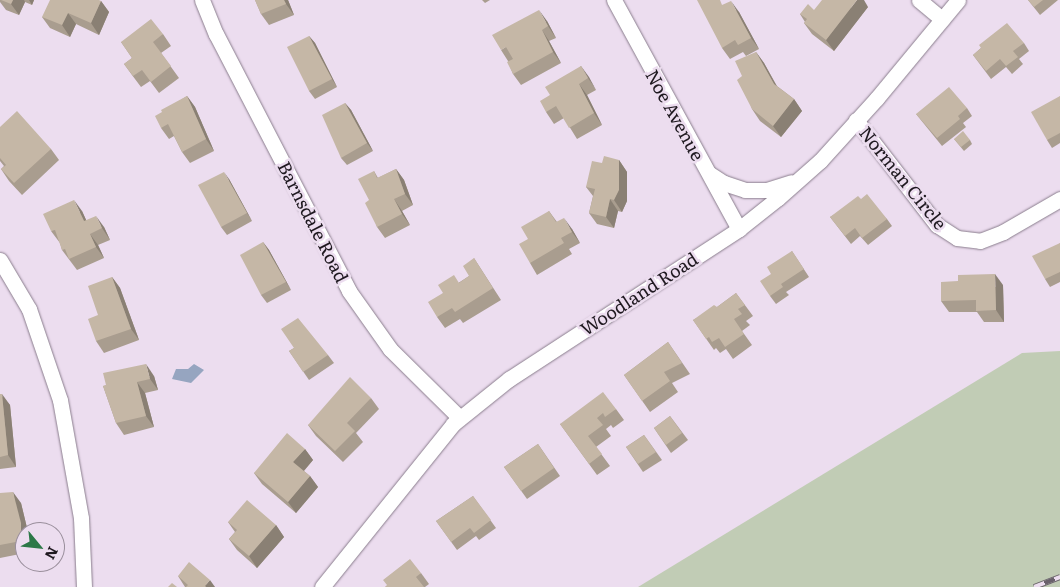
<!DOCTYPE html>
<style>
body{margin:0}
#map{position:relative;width:1060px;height:587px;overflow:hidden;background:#ecddef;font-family:Literata,serif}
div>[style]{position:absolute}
.green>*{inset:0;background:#c1ccb5}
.water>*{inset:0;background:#96a5c0}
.roads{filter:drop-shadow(0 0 1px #8a7d8d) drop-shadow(0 0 1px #8a7d8d)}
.minor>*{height:15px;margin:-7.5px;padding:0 7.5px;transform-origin:7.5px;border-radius:7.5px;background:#fff}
.rail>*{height:5.5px;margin-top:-2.75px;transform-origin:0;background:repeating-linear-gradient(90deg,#ecddef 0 11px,#6a616c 0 22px);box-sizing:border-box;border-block:1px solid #6a616c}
.wall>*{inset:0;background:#a99d8f}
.shaded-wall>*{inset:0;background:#8a8074}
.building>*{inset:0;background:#c5b7a6}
span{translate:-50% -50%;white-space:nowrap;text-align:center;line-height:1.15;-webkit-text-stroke:5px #ecddef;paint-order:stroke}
.street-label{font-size:18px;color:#1f1920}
.north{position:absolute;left:15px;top:522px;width:50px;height:50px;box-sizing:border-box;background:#ecddef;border:1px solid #9a8f9c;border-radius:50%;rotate:118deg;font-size:14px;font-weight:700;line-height:20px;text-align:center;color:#1f1920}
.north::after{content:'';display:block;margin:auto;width:18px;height:22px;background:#2c7847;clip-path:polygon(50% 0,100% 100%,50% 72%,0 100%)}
</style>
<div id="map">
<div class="green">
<div style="clip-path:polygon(1060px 351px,1060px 587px,638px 587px,1022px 353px)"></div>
</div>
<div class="water">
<div style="clip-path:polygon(194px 364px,204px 370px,191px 383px,172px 379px,176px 369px,188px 369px)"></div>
</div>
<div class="roads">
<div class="minor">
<div style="left:202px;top:0;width:37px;rotate:68deg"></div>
<div style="left:216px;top:34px;width:289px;rotate:62.6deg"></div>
<div style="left:349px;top:291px;width:71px;rotate:54.7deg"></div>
<div style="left:390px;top:349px;width:98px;rotate:44.6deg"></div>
<div style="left:614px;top:0;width:261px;rotate:61.4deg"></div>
<div style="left:919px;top:0;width:30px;rotate:40deg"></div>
<div style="left:856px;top:120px;width:133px;rotate:52.4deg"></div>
<div style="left:937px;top:225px;width:24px;rotate:33deg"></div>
<div style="left:957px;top:238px;width:23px;rotate:7deg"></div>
<div style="left:980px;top:241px;width:25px;rotate:-21deg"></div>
<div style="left:1003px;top:232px;width:66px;rotate:-30.1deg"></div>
<div style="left:710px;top:174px;width:17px;rotate:33deg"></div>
<div style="left:724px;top:183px;width:22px;rotate:18deg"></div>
<div style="left:745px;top:190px;width:22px"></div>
<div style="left:767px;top:190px;width:25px;rotate:-18deg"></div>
<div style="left:0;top:260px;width:57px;rotate:59.4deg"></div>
<div style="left:29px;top:309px;width:96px;rotate:71.2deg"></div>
<div style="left:60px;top:400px;width:120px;rotate:79.9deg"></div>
<div style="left:81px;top:518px;width:69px;rotate:87.5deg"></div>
<div style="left:322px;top:587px;width:209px;rotate:-51.2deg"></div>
<div style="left:453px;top:424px;width:72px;rotate:-38.8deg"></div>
<div style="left:509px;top:379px;width:275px;rotate:-33.1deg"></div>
<div style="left:739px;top:229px;width:50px;rotate:-38.5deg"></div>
<div style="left:778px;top:198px;width:56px;rotate:-41.4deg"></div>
<div style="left:820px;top:161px;width:85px;rotate:-47.9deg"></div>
<div style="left:877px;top:98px;width:127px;rotate:-50.4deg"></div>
</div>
</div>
<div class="rail">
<div style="left:1034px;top:587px;width:28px;rotate:-21deg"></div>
</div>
<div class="wall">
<div style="clip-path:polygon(0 0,34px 0,32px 5px,25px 2px,19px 15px,6px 10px,0 2px)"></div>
<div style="clip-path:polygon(255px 0,288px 0,294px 15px,269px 25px,261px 14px)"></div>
<div style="clip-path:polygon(482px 0,490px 0,485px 3px)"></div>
<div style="clip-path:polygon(1028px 0,1058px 0,1040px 15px)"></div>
<div style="clip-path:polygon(101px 1px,109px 12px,99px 35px,76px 24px,70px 37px,50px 28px,42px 17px)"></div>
<div style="clip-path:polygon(724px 5px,739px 12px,759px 49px,746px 56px,743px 52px,730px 59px,722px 48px)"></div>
<div style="clip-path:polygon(868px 7px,834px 51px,812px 34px,804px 23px,805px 22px,800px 14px,814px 10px)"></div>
<div style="clip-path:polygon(547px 21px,556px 38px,549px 41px,561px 63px,521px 85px,513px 74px,508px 61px,501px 50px)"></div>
<div style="clip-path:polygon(163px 34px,171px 46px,161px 53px,179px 78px,159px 93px,150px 81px,141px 87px,132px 75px,124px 64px,132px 58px,121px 42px)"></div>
<div style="clip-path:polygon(309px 36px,315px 43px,337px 87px,315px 99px,309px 91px)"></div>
<div style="clip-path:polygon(1024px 43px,1029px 51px,1019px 59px,1023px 64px,1012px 74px,1006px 67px,991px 79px,973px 55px,981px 48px)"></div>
<div style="clip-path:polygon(756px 52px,764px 63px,777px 86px,794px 99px,802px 111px,781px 137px,760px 121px,752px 109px,742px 76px)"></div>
<div style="clip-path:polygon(581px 66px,596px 90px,587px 95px,602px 125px,577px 139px,564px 118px,554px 124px,546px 112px,550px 95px)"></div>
<div style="clip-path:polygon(187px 96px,195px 107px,214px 151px,190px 163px,182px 152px,174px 136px,169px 139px,161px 128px,162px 112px)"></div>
<div style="clip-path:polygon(1060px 96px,1060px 143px,1052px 148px,1047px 140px)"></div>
<div style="clip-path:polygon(345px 103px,351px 110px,373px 151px,347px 165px,341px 158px)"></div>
<div style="clip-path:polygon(967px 108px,972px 116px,963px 123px,966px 127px,942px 146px,916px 114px)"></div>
<div style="clip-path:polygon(0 127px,51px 149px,59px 160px,22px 195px,9px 181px,1px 169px,4px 166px,0 161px)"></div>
<div style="clip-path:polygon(954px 139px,970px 140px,972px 144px,964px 151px)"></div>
<div style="clip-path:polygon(619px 160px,627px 172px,627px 201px,622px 212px,618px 211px,614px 228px,597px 224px,589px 213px,593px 196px,586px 187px,602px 163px)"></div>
<div style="clip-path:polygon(396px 169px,404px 180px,413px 205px,402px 211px,410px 225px,385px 238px,377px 227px,369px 200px,374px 171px,378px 178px)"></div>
<div style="clip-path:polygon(229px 179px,252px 221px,227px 235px,221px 227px)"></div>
<div style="clip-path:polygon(861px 199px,887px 219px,892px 226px,868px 245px,860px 236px,851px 244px,830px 217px)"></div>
<div style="clip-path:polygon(82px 211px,86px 220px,104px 227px,110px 240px,98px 245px,104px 258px,77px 270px,62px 250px,60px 243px,51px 231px)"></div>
<div style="clip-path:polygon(549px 211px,557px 222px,572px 229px,580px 243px,569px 249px,572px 254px,537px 275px,530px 263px,528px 239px)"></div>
<div style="clip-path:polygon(263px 242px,269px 250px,291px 290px,267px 303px,261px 295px)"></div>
<div style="clip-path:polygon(1060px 243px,1060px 282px,1050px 287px,1045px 279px)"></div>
<div style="clip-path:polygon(792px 251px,809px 277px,786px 292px,789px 295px,776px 304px,770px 296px,771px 274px)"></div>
<div style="clip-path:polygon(474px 258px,501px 300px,463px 323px,460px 319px,445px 328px,437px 317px,443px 293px,469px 276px)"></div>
<div style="clip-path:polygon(112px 277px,120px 288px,139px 340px,104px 353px,96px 341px,98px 315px)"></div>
<div style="clip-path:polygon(1003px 285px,1004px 322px,984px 322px,977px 312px,949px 312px,941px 301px)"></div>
<div style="clip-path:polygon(736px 293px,753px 316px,746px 321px,750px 325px,742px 331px,752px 345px,733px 359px,726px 349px,720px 353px,716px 348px,714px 350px,693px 320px,717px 307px)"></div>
<div style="clip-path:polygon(668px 342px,690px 374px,672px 383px,678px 392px,650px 412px,624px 375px)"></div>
<div style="clip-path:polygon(294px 348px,328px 355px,334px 363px,309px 380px,289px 351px)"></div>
<div style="clip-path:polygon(154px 376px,158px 390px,145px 393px,154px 427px,124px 435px,116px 423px,103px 386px)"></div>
<div style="clip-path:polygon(0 394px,10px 405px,16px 467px,0 469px)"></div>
<div style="clip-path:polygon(371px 398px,379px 409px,356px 433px,363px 442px,343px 462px,316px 436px,308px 425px)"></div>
<div style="clip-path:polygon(616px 409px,624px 420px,613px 428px,611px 425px,606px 429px,611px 436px,596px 447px,610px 466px,597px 475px,560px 424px)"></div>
<div style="clip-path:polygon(670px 416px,688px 440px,671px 453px,654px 428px)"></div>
<div style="clip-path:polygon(644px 435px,662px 460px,643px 472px,626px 447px)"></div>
<div style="clip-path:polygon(538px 444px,560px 476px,527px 499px,504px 467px)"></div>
<div style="clip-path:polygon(305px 449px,313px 460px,304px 471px,310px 476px,318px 487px,296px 513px,262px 484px,254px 473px)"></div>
<div style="clip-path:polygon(0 493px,21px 503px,28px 532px,25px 532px,25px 553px,0 558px)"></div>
<div style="clip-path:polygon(473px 496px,496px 528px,479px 540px,476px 536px,457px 550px,436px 521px)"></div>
<div style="clip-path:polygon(228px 522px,276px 525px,284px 537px,257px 568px,237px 550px,229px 539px,235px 532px)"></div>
<div style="clip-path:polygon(421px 573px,429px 584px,425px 587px,385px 587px)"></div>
<div style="clip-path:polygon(178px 576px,215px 587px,185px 587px)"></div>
</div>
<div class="shaded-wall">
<div style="clip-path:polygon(13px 0,24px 0,25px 2px,19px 15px,11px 4px)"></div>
<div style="clip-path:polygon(29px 0,34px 0,32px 5px)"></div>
<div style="clip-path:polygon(284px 0,288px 0,294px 15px,286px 4px)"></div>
<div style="clip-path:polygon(857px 0,864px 0,868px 7px,834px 51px,826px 40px)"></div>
<div style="clip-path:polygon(101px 1px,109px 12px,99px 35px,91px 23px)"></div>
<div style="clip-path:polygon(731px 1px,739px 12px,759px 49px,751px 38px)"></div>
<div style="clip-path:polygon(539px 10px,547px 21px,556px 38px,548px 26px)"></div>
<div style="clip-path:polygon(68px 13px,76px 24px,70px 37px,62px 25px)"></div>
<div style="clip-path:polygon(542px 30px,549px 41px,561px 63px,553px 52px)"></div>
<div style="clip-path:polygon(309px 36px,315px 43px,337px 87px,332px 79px)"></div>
<div style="clip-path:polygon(756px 52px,764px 63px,782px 96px,774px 84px)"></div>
<div style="clip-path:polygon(581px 66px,589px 77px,596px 90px,588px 78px)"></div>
<div style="clip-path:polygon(579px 84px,587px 95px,602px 125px,594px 113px)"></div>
<div style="clip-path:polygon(187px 96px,195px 107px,214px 151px,206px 139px)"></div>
<div style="clip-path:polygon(794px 99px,802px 111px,781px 137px,773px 126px)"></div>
<div style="clip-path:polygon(345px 103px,351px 110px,373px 151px,367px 143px)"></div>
<div style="clip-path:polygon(619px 160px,627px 172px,627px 201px,622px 212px,614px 200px)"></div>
<div style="clip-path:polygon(396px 169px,404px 180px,413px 205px,405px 194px)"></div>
<div style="clip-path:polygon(224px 172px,229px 179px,252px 221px,247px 213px)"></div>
<div style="clip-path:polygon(394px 199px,402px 211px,410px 225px,402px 214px)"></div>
<div style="clip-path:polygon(610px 199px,618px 211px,614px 228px,606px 217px)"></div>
<div style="clip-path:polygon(74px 200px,82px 211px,92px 233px,84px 221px)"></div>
<div style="clip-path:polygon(96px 216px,104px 227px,110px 240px,102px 228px)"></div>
<div style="clip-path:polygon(564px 218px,572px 229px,580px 243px,572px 232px)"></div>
<div style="clip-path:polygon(90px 234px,98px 245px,104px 258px,96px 247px)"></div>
<div style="clip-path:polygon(263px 242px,269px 250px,291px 290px,286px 282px)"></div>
<div style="clip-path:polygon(995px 274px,1003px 285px,1004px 322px,996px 310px)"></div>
<div style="clip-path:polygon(112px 277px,120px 288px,139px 340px,131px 329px)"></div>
<div style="clip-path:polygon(146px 364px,154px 376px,158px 390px,150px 379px)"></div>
<div style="clip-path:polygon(137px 382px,145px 393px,154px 427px,146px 416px)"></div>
<div style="clip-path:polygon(2px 394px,10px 405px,16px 467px,8px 455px)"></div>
<div style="clip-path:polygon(305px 449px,313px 460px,301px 474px,293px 462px)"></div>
<div style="clip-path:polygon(310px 476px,318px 487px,296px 513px,288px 502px)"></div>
<div style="clip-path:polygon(13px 492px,21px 503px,28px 532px,25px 532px,25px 547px,21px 541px)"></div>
<div style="clip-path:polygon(276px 525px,284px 537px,257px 568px,249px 556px)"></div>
<div style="clip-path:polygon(210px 580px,215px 587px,206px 587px,205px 586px)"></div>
</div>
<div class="building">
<div style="clip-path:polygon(1px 0,13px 0,11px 4px)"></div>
<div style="clip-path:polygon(50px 0,99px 0,101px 1px,91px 23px,68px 13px,62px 25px,42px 17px)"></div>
<div style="clip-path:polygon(255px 0,284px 0,286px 4px,261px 14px)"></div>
<div style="clip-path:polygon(697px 0,720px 0,722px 5px,731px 1px,751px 38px,738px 45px,735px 40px,722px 48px)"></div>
<div style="clip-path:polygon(822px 0,857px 0,826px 40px,804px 23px,807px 19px,800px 14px,808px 4px,814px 10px)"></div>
<div style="clip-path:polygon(1028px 0,1043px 0,1034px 7px)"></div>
<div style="clip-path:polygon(539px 10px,548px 26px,542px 30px,553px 52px,513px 74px,507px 62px,513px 59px,506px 47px,501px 50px,492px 35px)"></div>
<div style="clip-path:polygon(151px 19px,163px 34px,153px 42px,171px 66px,151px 82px,142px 70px,133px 76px,124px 64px,132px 58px,121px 42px)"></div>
<div style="clip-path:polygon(1007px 23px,1024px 43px,1013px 51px,1018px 57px,1006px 66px,1000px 59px,986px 71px,973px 55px,981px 48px,979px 45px)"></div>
<div style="clip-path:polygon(309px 36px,332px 79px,309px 91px,287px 47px)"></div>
<div style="clip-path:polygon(756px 52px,774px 84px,794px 99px,773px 126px,752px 109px,737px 80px,742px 76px,735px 61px)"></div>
<div style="clip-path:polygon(581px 66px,588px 78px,579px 84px,594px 113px,569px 128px,556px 106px,546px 112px,540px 101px,550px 95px,545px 87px)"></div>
<div style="clip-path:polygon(949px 87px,967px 108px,958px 116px,960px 119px,937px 138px,916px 114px)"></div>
<div style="clip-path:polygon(187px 96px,206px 139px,182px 152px,168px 124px,161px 128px,155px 116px,162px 112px,161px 110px)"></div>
<div style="clip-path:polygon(1060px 96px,1060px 133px,1047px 140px,1031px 112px)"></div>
<div style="clip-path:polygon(345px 103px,367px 143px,341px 158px,322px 115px)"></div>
<div style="clip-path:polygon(17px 111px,51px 149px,14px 183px,1px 169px,6px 165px,0 158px,0 127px)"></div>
<div style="clip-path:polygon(963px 131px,970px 140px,961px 147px,954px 139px)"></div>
<div style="clip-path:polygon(604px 156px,619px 160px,619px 190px,614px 200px,610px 199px,606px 217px,589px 213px,595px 189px,586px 187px,592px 161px,602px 163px)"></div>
<div style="clip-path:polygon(396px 169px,405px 194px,394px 199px,402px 214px,377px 227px,365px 203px,369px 200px,358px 179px,374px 171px,377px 178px)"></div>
<div style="clip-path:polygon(224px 172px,247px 213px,221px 227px,198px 185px)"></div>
<div style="clip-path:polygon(867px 194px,887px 219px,862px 238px,855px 228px,845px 236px,830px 217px,858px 196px,861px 199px)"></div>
<div style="clip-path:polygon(74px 200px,84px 221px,96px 216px,102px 228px,90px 234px,96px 247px,69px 259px,65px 249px,62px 250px,55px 230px,51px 231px,43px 214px)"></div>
<div style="clip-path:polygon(549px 211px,556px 222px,564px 218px,572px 232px,561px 238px,564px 243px,530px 263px,519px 244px,528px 239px,521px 227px)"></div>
<div style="clip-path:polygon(263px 242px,286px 282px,261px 295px,240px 255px)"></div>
<div style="clip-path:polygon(1060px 243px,1060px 272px,1045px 279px,1032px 256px)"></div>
<div style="clip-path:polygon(792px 251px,804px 269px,781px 284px,783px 287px,770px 296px,760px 281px,771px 274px,767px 267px)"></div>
<div style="clip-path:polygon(474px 258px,493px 288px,455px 312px,452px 308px,437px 317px,428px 302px,443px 293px,438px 285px,454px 275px,459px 283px,469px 276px,463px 266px)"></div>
<div style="clip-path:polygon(995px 274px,996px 310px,976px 311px,976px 300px,941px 301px,941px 282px,958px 281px,958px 275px)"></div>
<div style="clip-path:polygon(112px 277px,131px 329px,96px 341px,88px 319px,98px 315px,88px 286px)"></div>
<div style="clip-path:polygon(736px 293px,745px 305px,738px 309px,742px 314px,734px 319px,744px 334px,725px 347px,719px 338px,712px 342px,709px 337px,706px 339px,693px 320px,714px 305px,717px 307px)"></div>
<div style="clip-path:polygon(298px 318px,328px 355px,303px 372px,289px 351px,294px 348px,281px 329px)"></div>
<div style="clip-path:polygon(668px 342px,682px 363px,664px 372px,670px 381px,642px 401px,624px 375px)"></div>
<div style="clip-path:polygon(146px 364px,150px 379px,137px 382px,146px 416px,116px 423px,103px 386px,106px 385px,103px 373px)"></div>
<div style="clip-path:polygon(350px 377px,371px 398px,347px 423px,355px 431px,335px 451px,308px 425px)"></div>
<div style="clip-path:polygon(603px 392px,616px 409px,605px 417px,603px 413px,597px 418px,603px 425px,588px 436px,602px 454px,589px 464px,560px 424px)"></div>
<div style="clip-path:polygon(0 394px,2px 394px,8px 455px,0 457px)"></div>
<div style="clip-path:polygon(670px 416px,682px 433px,666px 445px,654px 428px)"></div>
<div style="clip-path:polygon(287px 433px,305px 449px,293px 462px,310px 476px,288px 502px,254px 473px)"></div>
<div style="clip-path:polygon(644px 435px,656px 452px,638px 464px,626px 447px)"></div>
<div style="clip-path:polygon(538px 444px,554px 468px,521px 491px,504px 467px)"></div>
<div style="clip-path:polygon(13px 492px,21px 523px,21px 541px,0 545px,0 493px)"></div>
<div style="clip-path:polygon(473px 496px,491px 520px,474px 533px,470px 528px,451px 542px,436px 521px)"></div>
<div style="clip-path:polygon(247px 500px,276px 525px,249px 556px,229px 539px,237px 530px,228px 522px)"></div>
<div style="clip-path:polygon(410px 559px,421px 573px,416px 577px,424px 587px,385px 587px,387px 585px,383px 580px)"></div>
<div style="clip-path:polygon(189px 562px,210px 580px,205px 586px,206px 587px,186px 587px,188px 585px,178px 576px)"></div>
<div style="clip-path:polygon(172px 583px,177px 587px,168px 587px)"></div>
</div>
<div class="street-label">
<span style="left:675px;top:115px;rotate:61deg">Noe Avenue</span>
<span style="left:903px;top:178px;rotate:51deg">Norman Circle</span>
<span style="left:313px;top:222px;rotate:63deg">Barnsdale Road</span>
<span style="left:639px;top:294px;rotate:-33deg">Woodland Road</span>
</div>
<div class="north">N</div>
</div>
